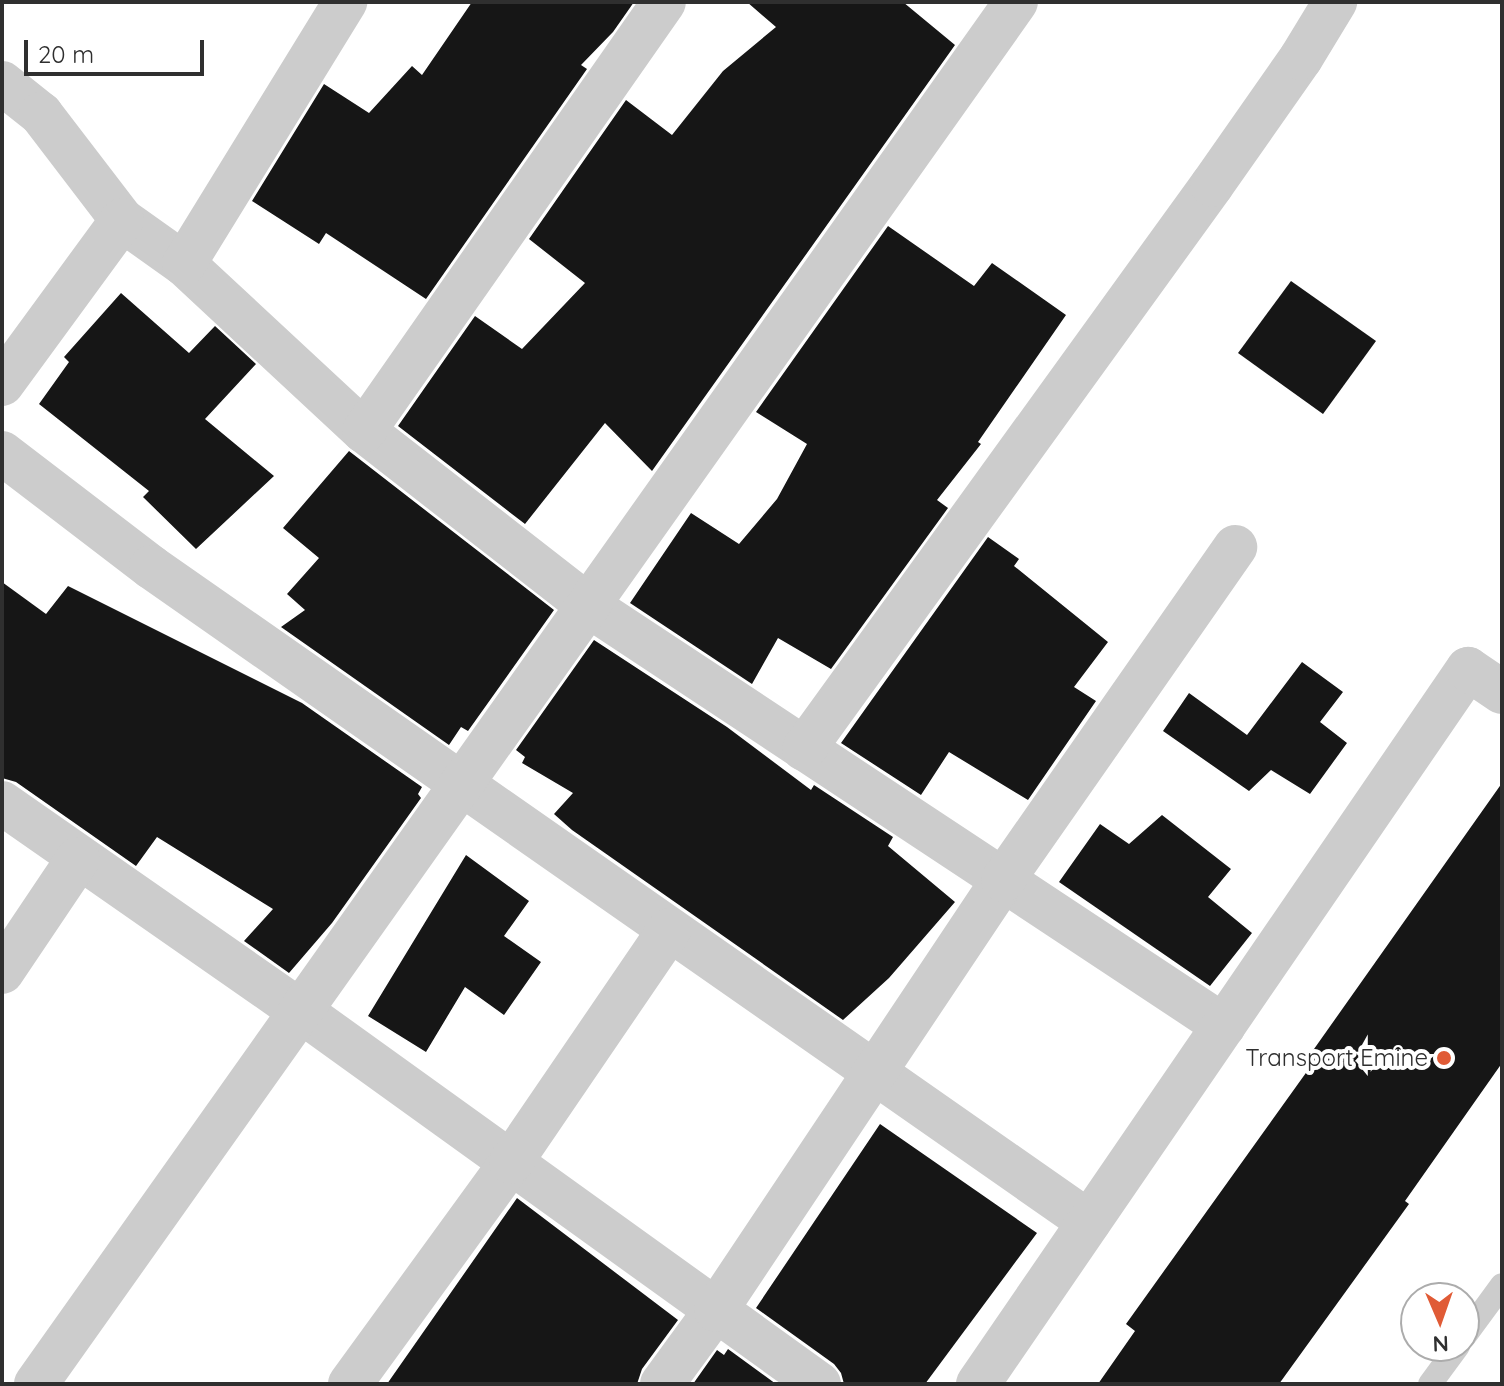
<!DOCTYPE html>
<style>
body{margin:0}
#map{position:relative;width:1504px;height:1386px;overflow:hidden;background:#fff;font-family:Quicksand,sans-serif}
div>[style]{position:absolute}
.building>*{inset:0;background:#161616}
.service>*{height:24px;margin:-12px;padding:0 12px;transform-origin:12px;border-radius:12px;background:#ccc}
.minor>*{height:44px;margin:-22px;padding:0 22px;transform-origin:22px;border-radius:22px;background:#ccc}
.dots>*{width:22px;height:22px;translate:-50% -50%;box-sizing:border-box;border:4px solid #fff;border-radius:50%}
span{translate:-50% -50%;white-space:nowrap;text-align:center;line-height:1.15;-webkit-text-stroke:8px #fff;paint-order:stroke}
.poi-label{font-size:24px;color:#2f2f2f}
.right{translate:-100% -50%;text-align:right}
.frame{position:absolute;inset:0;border:4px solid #2f2f2f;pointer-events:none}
.north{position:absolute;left:1400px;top:1282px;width:80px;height:80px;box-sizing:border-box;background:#fff;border:2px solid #acacac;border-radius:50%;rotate:178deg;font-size:22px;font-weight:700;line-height:32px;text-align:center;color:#2f2f2f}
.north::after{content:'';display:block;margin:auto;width:28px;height:36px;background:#e05b36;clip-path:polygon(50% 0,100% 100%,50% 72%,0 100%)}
.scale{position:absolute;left:24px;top:40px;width:180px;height:36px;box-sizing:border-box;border:4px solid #2f2f2f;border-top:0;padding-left:10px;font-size:24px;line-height:28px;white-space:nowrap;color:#2f2f2f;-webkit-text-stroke:6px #fff;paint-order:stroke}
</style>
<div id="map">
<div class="building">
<div style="clip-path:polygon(472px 2px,634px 2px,613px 32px,581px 65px,587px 69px,426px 299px,326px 233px,319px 244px,252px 201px,324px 84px,369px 113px,412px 66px,422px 75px)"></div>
<div style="clip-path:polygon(747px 2px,903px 2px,955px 45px,652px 471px,605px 423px,525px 524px,398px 426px,475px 316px,522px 349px,585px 283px,529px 239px,626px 100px,672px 135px,723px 71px,776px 27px)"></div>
<div style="clip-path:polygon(888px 226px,974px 286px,992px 263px,1066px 315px,978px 442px,981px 444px,937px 500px,948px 508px,831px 669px,778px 638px,752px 684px,630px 603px,691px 513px,739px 544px,777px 499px,807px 444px,756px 412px)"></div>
<div style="clip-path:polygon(1291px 281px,1376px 341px,1323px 414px,1238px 353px)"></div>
<div style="clip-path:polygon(121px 293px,189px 353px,215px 326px,256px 364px,205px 419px,274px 476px,196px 549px,143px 497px,149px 491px,39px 404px,69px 362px,64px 357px)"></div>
<div style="clip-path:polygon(349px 451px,554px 610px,468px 731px,461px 727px,449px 745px,281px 627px,305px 610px,287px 594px,319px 558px,283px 528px)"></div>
<div style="clip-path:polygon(988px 537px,1019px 559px,1014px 566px,1108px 642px,1074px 687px,1096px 701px,1028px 800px,949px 752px,921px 795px,841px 743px)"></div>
<div style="clip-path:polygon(2px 582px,46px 614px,68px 586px,302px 703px,422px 787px,418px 794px,421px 798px,332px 923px,289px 973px,244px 941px,273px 909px,157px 837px,136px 866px,16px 782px,2px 778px)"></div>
<div style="clip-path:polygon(594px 640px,727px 727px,811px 790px,814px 785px,893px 837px,888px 846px,955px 902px,889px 978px,843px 1020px,572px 830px,554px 814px,573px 793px,522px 763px,525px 757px,516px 750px)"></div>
<div style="clip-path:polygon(1302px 662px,1343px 692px,1320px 722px,1347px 743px,1310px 794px,1271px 770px,1249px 791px,1163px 731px,1189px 693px,1247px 735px)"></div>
<div style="clip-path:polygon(1502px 783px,1502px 1063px,1405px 1201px,1409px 1204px,1279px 1384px,1098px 1384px,1135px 1331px,1126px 1324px,1308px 1070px,1302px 1066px)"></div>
<div style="clip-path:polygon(1162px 815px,1231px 869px,1208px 897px,1252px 933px,1210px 986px,1059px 882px,1100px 824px,1129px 844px)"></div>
<div style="clip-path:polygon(466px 855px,529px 901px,504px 936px,541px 962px,504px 1015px,465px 987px,426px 1052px,368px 1016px)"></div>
<div style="clip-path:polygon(880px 1124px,1037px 1233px,925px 1384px,844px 1384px,841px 1373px,834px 1364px,756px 1308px)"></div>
<div style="clip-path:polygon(517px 1198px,678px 1320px,642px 1369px,637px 1384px,387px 1384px)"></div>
<div style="clip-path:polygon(728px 1349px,776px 1384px,693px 1384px,717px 1350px,724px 1355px)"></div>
</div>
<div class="service">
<div style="left:1464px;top:1337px;width:64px;rotate:-53.8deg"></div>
<div style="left:1430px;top:1384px;width:47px;rotate:-53.6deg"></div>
</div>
<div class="minor">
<div style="left:2px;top:83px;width:50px;rotate:38.5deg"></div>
<div style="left:41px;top:114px;width:133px;rotate:52.6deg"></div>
<div style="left:122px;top:220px;width:76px;rotate:35.4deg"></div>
<div style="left:184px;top:264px;width:246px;rotate:42.9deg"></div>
<div style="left:364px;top:431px;width:285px;rotate:37.9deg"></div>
<div style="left:589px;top:606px;width:761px;rotate:33.48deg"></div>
<div style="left:184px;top:264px;width:308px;rotate:-58.4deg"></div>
<div style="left:2px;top:384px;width:203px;rotate:-53.8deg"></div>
<div style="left:364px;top:431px;width:523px;rotate:-55.03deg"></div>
<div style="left:2px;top:453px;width:188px;rotate:37.4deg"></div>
<div style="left:151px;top:567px;width:1144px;rotate:34.93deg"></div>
<div style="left:804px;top:749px;width:696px;rotate:-54.12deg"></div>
<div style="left:1212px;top:185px;width:155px;rotate:-55deg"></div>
<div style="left:1301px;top:58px;width:66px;rotate:-58.7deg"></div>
<div style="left:2px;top:803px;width:366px;rotate:34.9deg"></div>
<div style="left:302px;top:1012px;width:637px;rotate:35.74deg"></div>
<div style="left:2px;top:972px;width:136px;rotate:-56.1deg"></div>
<div style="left:36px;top:1384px;width:1694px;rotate:-54.66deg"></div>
<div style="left:350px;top:1384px;width:274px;rotate:-54deg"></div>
<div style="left:511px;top:1162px;width:281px;rotate:-55.7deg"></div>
<div style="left:662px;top:1384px;width:92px;rotate:-53.9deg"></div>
<div style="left:716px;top:1310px;width:517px;rotate:-56.28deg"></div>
<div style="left:1003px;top:880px;width:406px;rotate:-55.1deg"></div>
<div style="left:978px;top:1384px;width:867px;rotate:-55.58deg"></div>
<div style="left:1468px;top:669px;width:41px;rotate:34.1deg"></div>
</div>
<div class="dots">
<div style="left:1444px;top:1058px;background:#e05b36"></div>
</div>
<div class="poi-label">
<span class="right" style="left:1428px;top:1058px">Transport Emine</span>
</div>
<div class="frame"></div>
<div class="north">N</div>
<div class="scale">20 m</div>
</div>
